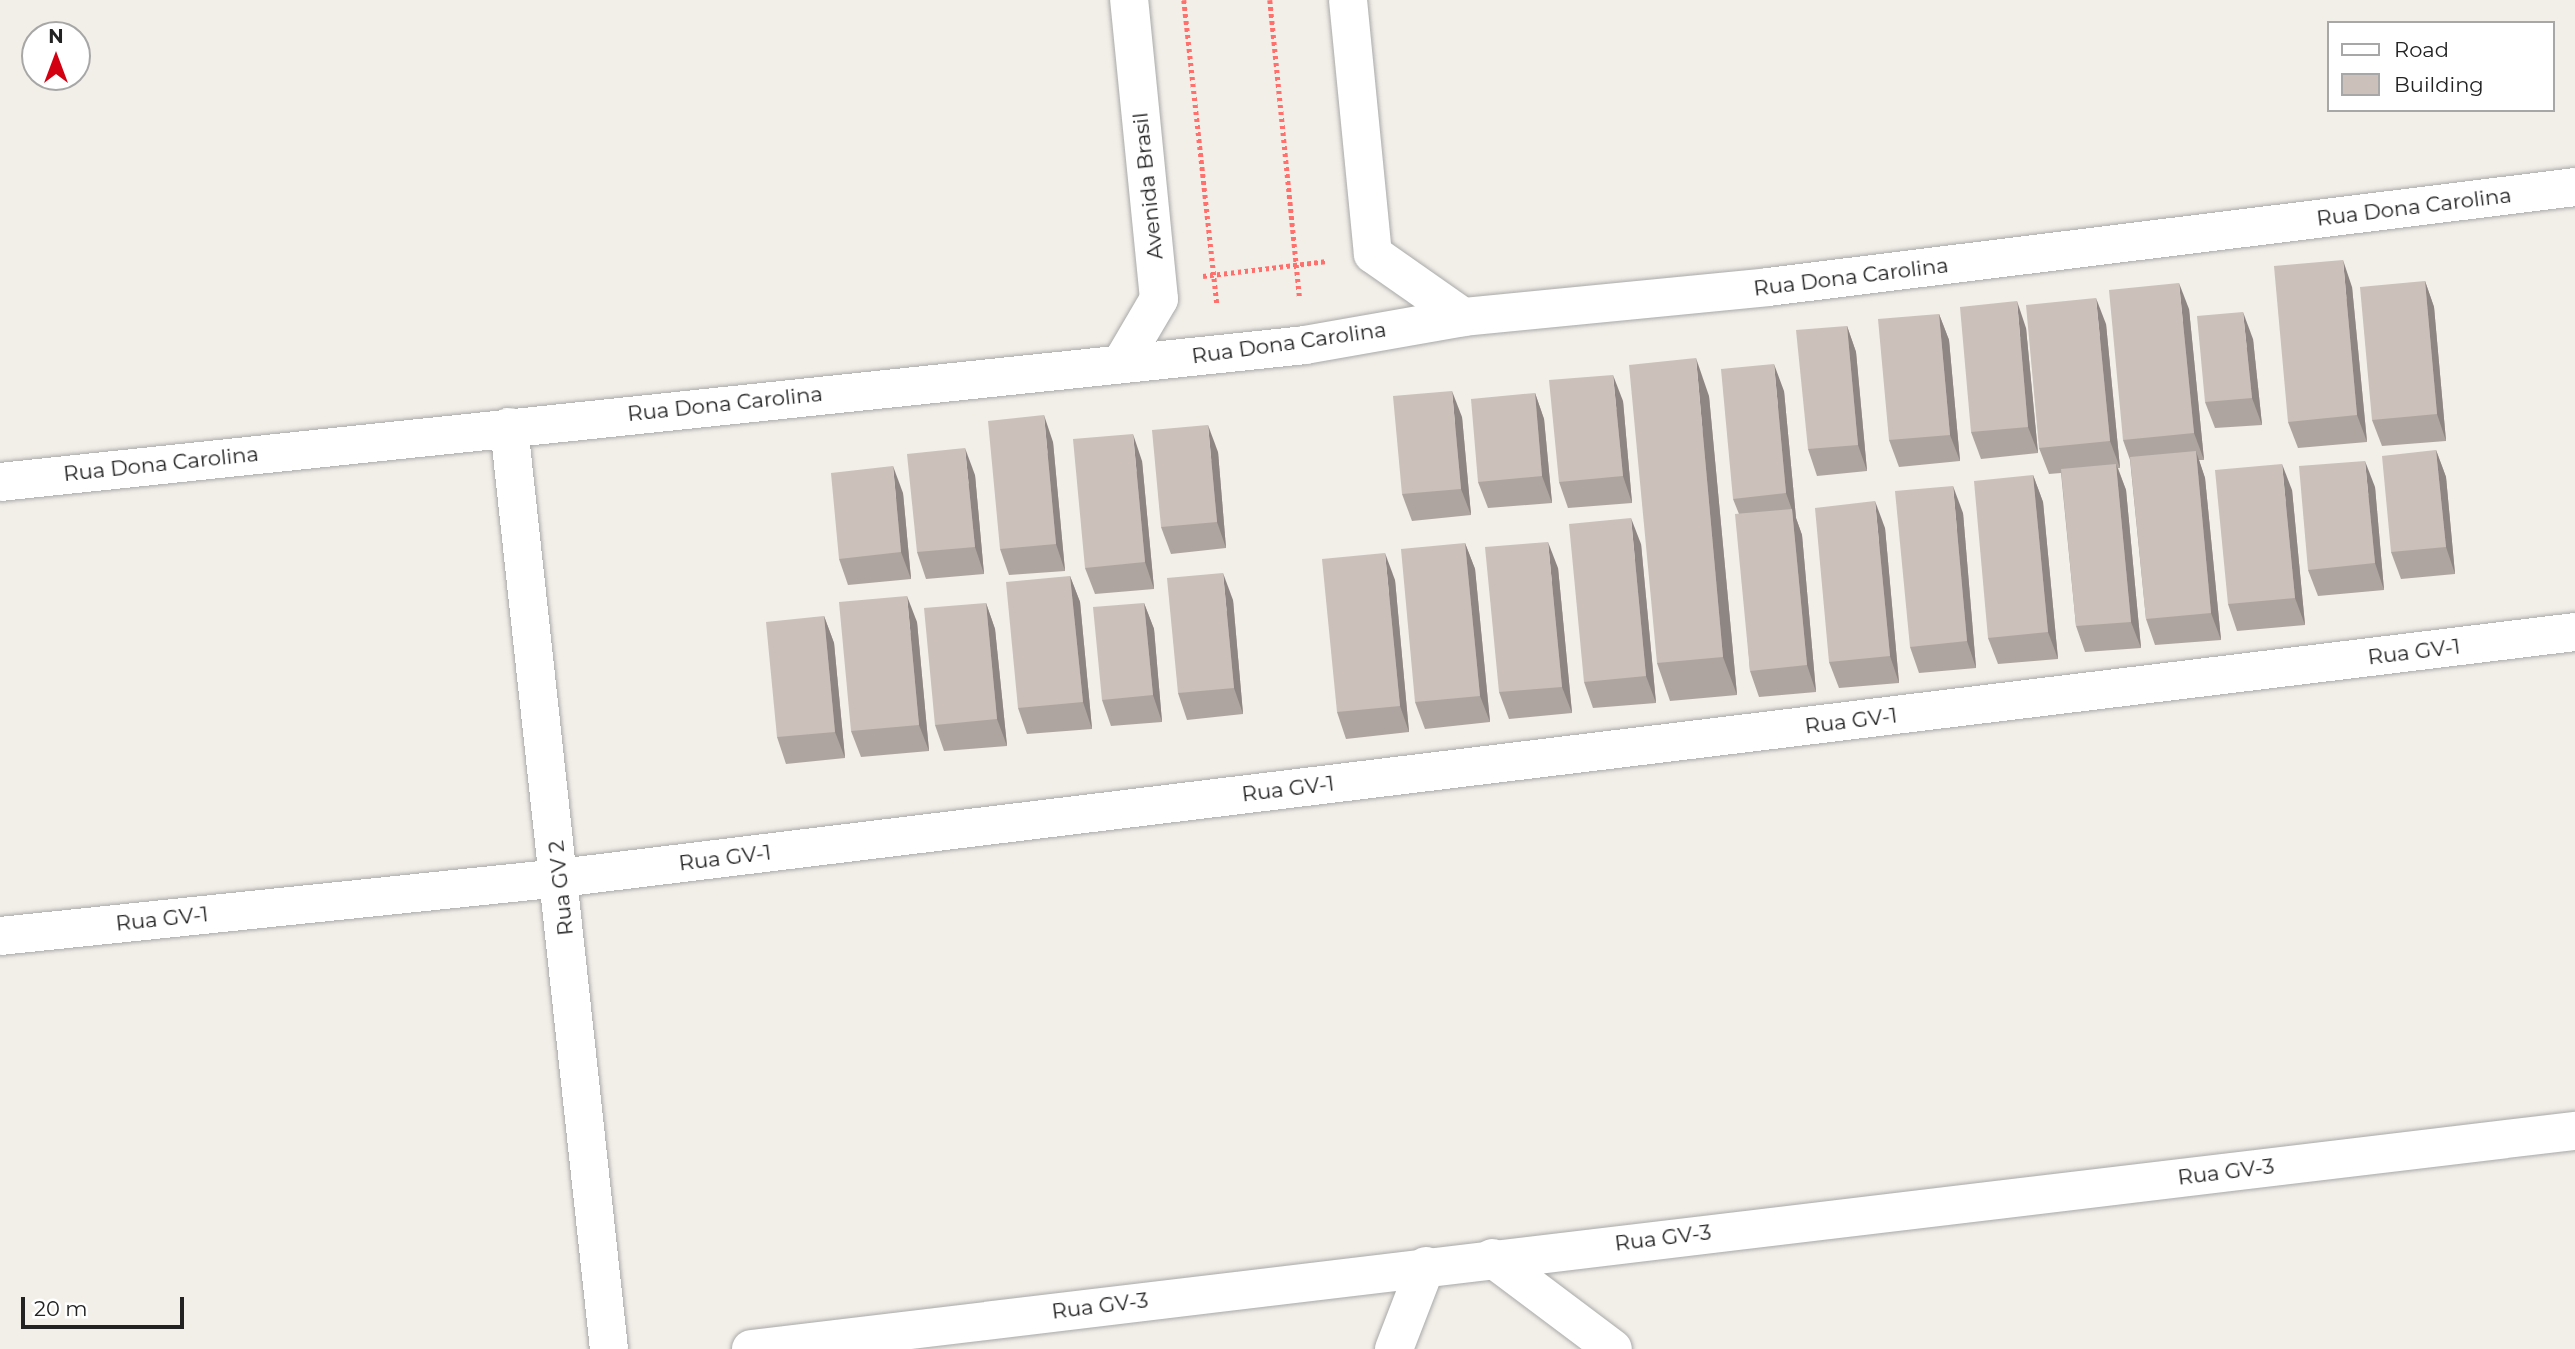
<!DOCTYPE html>
<style>
body{margin:0}
#map{position:relative;width:2575px;height:1349px;overflow:hidden;background:#f2eee8;font-family:Montserrat,sans-serif}
div>[style]{position:absolute}
.path>*{height:4.5px;margin-top:-2.25px;transform-origin:0;background:repeating-linear-gradient(90deg,#ff6f6c 0 3.5px,transparent 0 7px)}
.roads{filter:drop-shadow(0 0 2px #a9a9a9) drop-shadow(0 0 2px #a9a9a9)}
.street>*{height:38px;margin:-19px;padding:0 19px;transform-origin:19px;border-radius:19px;background:#fff}
.wall>*{inset:0;background:#afa5a0}
.shaded-wall>*{inset:0;background:#8e8682}
.building>*{inset:0;background:#cbc0ba}
span{translate:-50% -50%;white-space:nowrap;text-align:center;line-height:1.15;-webkit-text-stroke:6px #fff;paint-order:stroke}
.street-label{font-size:21px;color:#222}
.legend{position:absolute;left:2327px;top:21px;width:228px;height:91px;box-sizing:border-box;background:#fff;border:2px solid #a7a7a7;margin:0;padding:9px 12px;list-style:none;font-size:21px;color:#222}
.legend li{display:flex;align-items:center;gap:14px;height:35px}
.legend b{width:35px;border:2px solid #a7a7a7}
.north{position:absolute;left:21px;top:21px;width:70px;height:70px;box-sizing:border-box;background:#fff;border:2px solid #a7a7a7;border-radius:50%;rotate:0deg;font-size:19px;font-weight:700;line-height:28px;text-align:center;color:#222}
.north::after{content:'';display:block;margin:auto;width:24px;height:32px;background:#d30012;clip-path:polygon(50% 0,100% 100%,50% 72%,0 100%)}
.scale{position:absolute;left:21px;top:1297px;width:163px;height:32px;box-sizing:border-box;border:4px solid #222;border-top:0;padding-left:9px;font-size:21px;line-height:24px;white-space:nowrap;color:#222;-webkit-text-stroke:5px #fff;paint-order:stroke}
</style>
<div id="map">
<div class="path">
<div style="left:1184px;top:0;width:307px;rotate:83.8deg"></div>
<div style="left:1270px;top:0;width:301px;rotate:84.3deg"></div>
<div style="left:1203px;top:276px;width:125px;rotate:-6.9deg"></div>
</div>
<div class="roads">
<div class="street">
<div style="left:1348px;top:0;width:255px;rotate:84.4deg"></div>
<div style="left:1373px;top:254px;width:110px;rotate:35deg"></div>
<div style="left:1122px;top:362px;width:73px;rotate:-59.6deg"></div>
<div style="left:1159px;top:299px;width:301px;rotate:-95.7deg"></div>
<div style="left:509px;top:427px;width:927px;rotate:83.81deg"></div>
<div style="left:0;top:482px;width:1312px;rotate:-5.99deg"></div>
<div style="left:1305px;top:345px;width:160px;rotate:-10deg"></div>
<div style="left:1463px;top:317px;width:306px;rotate:-5.6deg"></div>
<div style="left:1768px;top:287px;width:813px;rotate:-7.06deg"></div>
<div style="left:0;top:936px;width:563px;rotate:-5.91deg"></div>
<div style="left:560px;top:878px;width:2030px;rotate:-6.96deg"></div>
<div style="left:1492px;top:1258px;width:151px;rotate:36.9deg"></div>
<div style="left:751px;top:1349px;width:1837px;rotate:-6.82deg"></div>
<div style="left:1394px;top:1349px;width:89px;rotate:-68.9deg"></div>
</div>
</div>
<div class="wall">
<div style="clip-path:polygon(2425px 281px,2434px 307px,2446px 441px,2382px 446px,2372px 420px)"></div>
<div style="clip-path:polygon(2352px 287px,2367px 442px,2298px 448px,2288px 422px)"></div>
<div style="clip-path:polygon(2189px 309px,2204px 460px,2199px 460px,2205px 478px,2221px 640px,2155px 645px,2146px 619px,2130px 460px,2123px 440px)"></div>
<div style="clip-path:polygon(1939px 314px,1949px 340px,1960px 461px,1899px 467px,1889px 440px)"></div>
<div style="clip-path:polygon(2106px 324px,2120px 468px,2118px 468px,2126px 490px,2141px 648px,2085px 652px,2076px 626px,2061px 473px,2049px 474px,2039px 448px)"></div>
<div style="clip-path:polygon(1847px 326px,1856px 352px,1867px 471px,1817px 476px,1808px 449px)"></div>
<div style="clip-path:polygon(2026px 328px,2038px 453px,1981px 459px,1971px 432px)"></div>
<div style="clip-path:polygon(2253px 339px,2262px 425px,2215px 428px,2205px 402px)"></div>
<div style="clip-path:polygon(1784px 391px,1796px 518px,1802px 535px,1816px 692px,1759px 697px,1750px 671px,1739px 514px,1733px 499px)"></div>
<div style="clip-path:polygon(1535px 393px,1544px 419px,1552px 503px,1488px 508px,1478px 482px)"></div>
<div style="clip-path:polygon(1709px 396px,1737px 695px,1670px 701px,1657px 663px)"></div>
<div style="clip-path:polygon(1623px 401px,1632px 503px,1568px 508px,1559px 482px)"></div>
<div style="clip-path:polygon(1462px 417px,1471px 515px,1412px 521px,1402px 494px)"></div>
<div style="clip-path:polygon(1053px 442px,1065px 571px,1009px 575px,1000px 549px)"></div>
<div style="clip-path:polygon(2436px 450px,2446px 477px,2455px 574px,2401px 579px,2391px 552px)"></div>
<div style="clip-path:polygon(1218px 452px,1226px 548px,1171px 554px,1161px 527px)"></div>
<div style="clip-path:polygon(1142px 461px,1154px 589px,1095px 594px,1085px 568px)"></div>
<div style="clip-path:polygon(975px 475px,984px 574px,926px 579px,917px 552px)"></div>
<div style="clip-path:polygon(2033px 475px,2043px 502px,2058px 659px,1998px 664px,1988px 638px)"></div>
<div style="clip-path:polygon(2375px 487px,2384px 590px,2318px 596px,2308px 570px)"></div>
<div style="clip-path:polygon(2292px 490px,2305px 625px,2237px 631px,2228px 604px)"></div>
<div style="clip-path:polygon(903px 493px,911px 579px,848px 585px,839px 559px)"></div>
<div style="clip-path:polygon(1963px 513px,1976px 668px,1919px 673px,1910px 647px)"></div>
<div style="clip-path:polygon(1885px 528px,1899px 683px,1839px 688px,1829px 662px)"></div>
<div style="clip-path:polygon(1465px 543px,1475px 569px,1490px 722px,1425px 729px,1415px 702px)"></div>
<div style="clip-path:polygon(1641px 544px,1656px 703px,1593px 708px,1584px 682px)"></div>
<div style="clip-path:polygon(1558px 568px,1572px 713px,1509px 719px,1499px 692px)"></div>
<div style="clip-path:polygon(1070px 576px,1080px 602px,1092px 729px,1027px 734px,1018px 708px)"></div>
<div style="clip-path:polygon(1395px 580px,1409px 732px,1346px 739px,1337px 712px)"></div>
<div style="clip-path:polygon(1233px 600px,1243px 714px,1187px 720px,1178px 693px)"></div>
<div style="clip-path:polygon(986px 603px,995px 629px,1007px 746px,944px 751px,935px 725px)"></div>
<div style="clip-path:polygon(1144px 603px,1154px 629px,1162px 722px,1111px 726px,1102px 700px)"></div>
<div style="clip-path:polygon(824px 616px,834px 643px,845px 758px,786px 764px,777px 737px)"></div>
<div style="clip-path:polygon(917px 622px,929px 751px,861px 757px,851px 731px)"></div>
</div>
<div class="shaded-wall">
<div style="clip-path:polygon(2343px 260px,2352px 287px,2367px 442px,2357px 415px)"></div>
<div style="clip-path:polygon(2425px 281px,2434px 307px,2446px 441px,2437px 414px)"></div>
<div style="clip-path:polygon(2179px 283px,2189px 309px,2204px 460px,2194px 433px)"></div>
<div style="clip-path:polygon(2096px 298px,2106px 324px,2120px 468px,2110px 441px)"></div>
<div style="clip-path:polygon(2017px 301px,2026px 328px,2038px 453px,2028px 427px)"></div>
<div style="clip-path:polygon(2243px 312px,2253px 339px,2262px 425px,2252px 398px)"></div>
<div style="clip-path:polygon(1939px 314px,1949px 340px,1960px 461px,1950px 435px)"></div>
<div style="clip-path:polygon(1847px 326px,1856px 352px,1867px 471px,1858px 445px)"></div>
<div style="clip-path:polygon(1696px 358px,1709px 396px,1737px 695px,1723px 657px)"></div>
<div style="clip-path:polygon(1774px 364px,1784px 391px,1796px 518px,1802px 535px,1816px 692px,1807px 665px,1792px 510px,1786px 493px)"></div>
<div style="clip-path:polygon(1613px 375px,1623px 401px,1632px 503px,1623px 476px)"></div>
<div style="clip-path:polygon(1452px 391px,1462px 417px,1471px 515px,1461px 489px)"></div>
<div style="clip-path:polygon(1535px 393px,1544px 419px,1552px 503px,1542px 476px)"></div>
<div style="clip-path:polygon(1044px 415px,1053px 442px,1065px 571px,1056px 544px)"></div>
<div style="clip-path:polygon(1208px 425px,1218px 452px,1226px 548px,1217px 522px)"></div>
<div style="clip-path:polygon(1133px 434px,1142px 461px,1154px 589px,1145px 562px)"></div>
<div style="clip-path:polygon(965px 448px,975px 475px,984px 574px,975px 547px)"></div>
<div style="clip-path:polygon(2436px 450px,2446px 477px,2455px 574px,2446px 547px)"></div>
<div style="clip-path:polygon(2196px 451px,2205px 478px,2221px 640px,2211px 613px)"></div>
<div style="clip-path:polygon(2365px 461px,2375px 487px,2384px 590px,2375px 563px)"></div>
<div style="clip-path:polygon(2116px 464px,2126px 490px,2141px 648px,2131px 622px)"></div>
<div style="clip-path:polygon(2282px 464px,2292px 490px,2305px 625px,2295px 598px)"></div>
<div style="clip-path:polygon(893px 466px,903px 493px,911px 579px,901px 552px)"></div>
<div style="clip-path:polygon(2033px 475px,2043px 502px,2058px 659px,2048px 632px)"></div>
<div style="clip-path:polygon(1953px 486px,1963px 513px,1976px 668px,1967px 641px)"></div>
<div style="clip-path:polygon(1875px 501px,1885px 528px,1899px 683px,1890px 656px)"></div>
<div style="clip-path:polygon(1631px 518px,1641px 544px,1656px 703px,1646px 676px)"></div>
<div style="clip-path:polygon(1548px 542px,1558px 568px,1572px 713px,1562px 687px)"></div>
<div style="clip-path:polygon(1465px 543px,1475px 569px,1490px 722px,1480px 696px)"></div>
<div style="clip-path:polygon(1385px 553px,1395px 580px,1409px 732px,1400px 706px)"></div>
<div style="clip-path:polygon(1223px 573px,1233px 600px,1243px 714px,1234px 688px)"></div>
<div style="clip-path:polygon(1070px 576px,1080px 602px,1092px 729px,1083px 702px)"></div>
<div style="clip-path:polygon(907px 596px,917px 622px,929px 751px,919px 725px)"></div>
<div style="clip-path:polygon(986px 603px,995px 629px,1007px 746px,997px 719px)"></div>
<div style="clip-path:polygon(1144px 603px,1154px 629px,1162px 722px,1153px 695px)"></div>
<div style="clip-path:polygon(824px 616px,834px 643px,845px 758px,835px 732px)"></div>
</div>
<div class="building">
<div style="clip-path:polygon(2343px 260px,2357px 415px,2288px 422px,2274px 266px)"></div>
<div style="clip-path:polygon(2425px 281px,2437px 414px,2372px 420px,2360px 287px)"></div>
<div style="clip-path:polygon(2179px 283px,2194px 433px,2123px 440px,2109px 290px)"></div>
<div style="clip-path:polygon(2096px 298px,2110px 441px,2039px 448px,2026px 305px)"></div>
<div style="clip-path:polygon(2017px 301px,2028px 427px,1971px 432px,1960px 307px)"></div>
<div style="clip-path:polygon(2243px 312px,2252px 398px,2205px 402px,2197px 316px)"></div>
<div style="clip-path:polygon(1939px 314px,1950px 435px,1889px 440px,1878px 319px)"></div>
<div style="clip-path:polygon(1847px 326px,1858px 445px,1808px 449px,1796px 330px)"></div>
<div style="clip-path:polygon(1696px 358px,1723px 657px,1657px 663px,1629px 365px)"></div>
<div style="clip-path:polygon(1774px 364px,1786px 493px,1733px 499px,1721px 369px)"></div>
<div style="clip-path:polygon(1613px 375px,1623px 476px,1559px 482px,1549px 380px)"></div>
<div style="clip-path:polygon(1452px 391px,1461px 489px,1402px 494px,1393px 396px)"></div>
<div style="clip-path:polygon(1535px 393px,1542px 476px,1478px 482px,1471px 399px)"></div>
<div style="clip-path:polygon(1044px 415px,1056px 544px,1000px 549px,988px 421px)"></div>
<div style="clip-path:polygon(1208px 425px,1217px 522px,1161px 527px,1152px 430px)"></div>
<div style="clip-path:polygon(1133px 434px,1145px 562px,1085px 568px,1073px 439px)"></div>
<div style="clip-path:polygon(965px 448px,975px 547px,917px 552px,907px 454px)"></div>
<div style="clip-path:polygon(2436px 450px,2446px 547px,2391px 552px,2382px 456px)"></div>
<div style="clip-path:polygon(2196px 451px,2211px 613px,2146px 619px,2130px 457px)"></div>
<div style="clip-path:polygon(2365px 461px,2375px 563px,2308px 570px,2299px 466px)"></div>
<div style="clip-path:polygon(2116px 464px,2131px 622px,2076px 626px,2061px 469px)"></div>
<div style="clip-path:polygon(2282px 464px,2295px 598px,2228px 604px,2215px 470px)"></div>
<div style="clip-path:polygon(893px 466px,901px 552px,839px 559px,831px 473px)"></div>
<div style="clip-path:polygon(2033px 475px,2048px 632px,1988px 638px,1974px 481px)"></div>
<div style="clip-path:polygon(1953px 486px,1967px 641px,1910px 647px,1895px 491px)"></div>
<div style="clip-path:polygon(1875px 501px,1890px 656px,1829px 662px,1815px 508px)"></div>
<div style="clip-path:polygon(1792px 509px,1807px 665px,1750px 671px,1735px 514px)"></div>
<div style="clip-path:polygon(1631px 518px,1646px 676px,1584px 682px,1569px 524px)"></div>
<div style="clip-path:polygon(1548px 542px,1562px 687px,1499px 692px,1485px 547px)"></div>
<div style="clip-path:polygon(1465px 543px,1480px 696px,1415px 702px,1401px 549px)"></div>
<div style="clip-path:polygon(1385px 553px,1400px 706px,1337px 712px,1322px 559px)"></div>
<div style="clip-path:polygon(1223px 573px,1234px 688px,1178px 693px,1167px 578px)"></div>
<div style="clip-path:polygon(1070px 576px,1083px 702px,1018px 708px,1006px 582px)"></div>
<div style="clip-path:polygon(907px 596px,919px 725px,851px 731px,839px 602px)"></div>
<div style="clip-path:polygon(986px 603px,997px 719px,935px 725px,924px 608px)"></div>
<div style="clip-path:polygon(1144px 603px,1153px 695px,1102px 700px,1093px 607px)"></div>
<div style="clip-path:polygon(824px 616px,835px 732px,777px 737px,766px 622px)"></div>
</div>
<div class="street-label">
<span style="left:1148px;top:186px;rotate:-96deg">Avenida Brasil</span>
<span style="left:2414px;top:207px;rotate:-7deg">Rua Dona Carolina</span>
<span style="left:1851px;top:277px;rotate:-7deg">Rua Dona Carolina</span>
<span style="left:1289px;top:343px;rotate:-8deg">Rua Dona Carolina</span>
<span style="left:725px;top:404px;rotate:-6deg">Rua Dona Carolina</span>
<span style="left:161px;top:464px;rotate:-6deg">Rua Dona Carolina</span>
<span style="left:2414px;top:652px;rotate:-7deg">Rua GV-1</span>
<span style="left:1851px;top:721px;rotate:-7deg">Rua GV-1</span>
<span style="left:1288px;top:789px;rotate:-7deg">Rua GV-1</span>
<span style="left:725px;top:858px;rotate:-7deg">Rua GV-1</span>
<span style="left:561px;top:888px;rotate:-96deg">Rua GV 2</span>
<span style="left:162px;top:919px;rotate:-6deg">Rua GV-1</span>
<span style="left:2226px;top:1172px;rotate:-7deg">Rua GV-3</span>
<span style="left:1663px;top:1238px;rotate:-7deg">Rua GV-3</span>
<span style="left:1100px;top:1306px;rotate:-7deg">Rua GV-3</span>
</div>
<ul class="legend">
<li><b style="height:9px;background:#fff"></b>Road</li>
<li><b style="height:19px;background:#cbc0ba"></b>Building</li>
</ul>
<div class="north">N</div>
<div class="scale">20 m</div>
</div>
